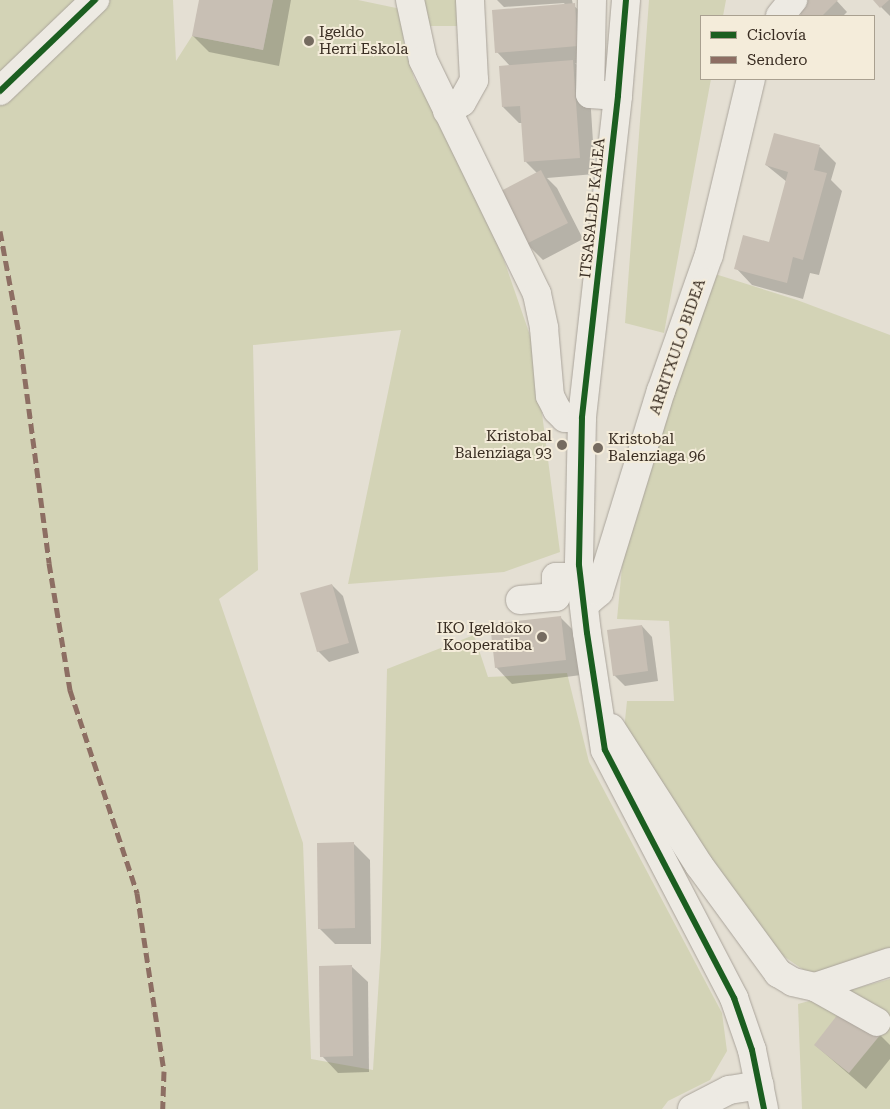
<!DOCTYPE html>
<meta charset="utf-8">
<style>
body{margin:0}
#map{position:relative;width:890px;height:1109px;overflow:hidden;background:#e4dfd3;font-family:"Roboto Serif",serif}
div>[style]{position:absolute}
.green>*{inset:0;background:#d3d3b6}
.shadow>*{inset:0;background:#0003}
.building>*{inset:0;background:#c8bfb4}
.roads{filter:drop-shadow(0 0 1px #aaa49b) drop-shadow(0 0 1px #aaa49b)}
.minor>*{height:28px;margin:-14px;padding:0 14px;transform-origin:14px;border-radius:14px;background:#edeae3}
.quiet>*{height:5px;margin-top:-2.5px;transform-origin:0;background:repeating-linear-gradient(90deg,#8d6e63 0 10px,transparent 0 15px)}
.cycleway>*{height:6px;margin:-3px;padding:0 3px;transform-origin:3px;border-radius:3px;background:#1b5e20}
.dots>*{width:14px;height:14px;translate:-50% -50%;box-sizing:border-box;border:2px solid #f4ecda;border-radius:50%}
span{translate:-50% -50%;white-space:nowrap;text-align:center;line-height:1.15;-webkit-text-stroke:4px #f4ecda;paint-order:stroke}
.poi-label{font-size:15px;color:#392d22}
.left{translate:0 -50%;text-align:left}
.right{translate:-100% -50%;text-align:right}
.street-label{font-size:15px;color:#392d22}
.legend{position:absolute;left:700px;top:15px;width:175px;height:65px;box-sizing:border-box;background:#f4ecda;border:1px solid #a9a090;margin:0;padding:6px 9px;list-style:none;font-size:15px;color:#392d22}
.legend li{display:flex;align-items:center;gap:10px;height:25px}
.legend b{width:25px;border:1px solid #a9a090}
</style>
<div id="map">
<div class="green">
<div style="clip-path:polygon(0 0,173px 0,176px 61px,192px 36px,263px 50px,273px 0,358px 0,401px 9px,404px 45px,414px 78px,478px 185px,533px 344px,560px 552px,504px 572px,348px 584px,401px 330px,253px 345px,258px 570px,219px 599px,303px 843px,311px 1059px,373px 1070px,381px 947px,387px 669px,474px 635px,488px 677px,567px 673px,589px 762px,722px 1013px,727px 1051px,710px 1080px,668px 1101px,662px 1109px,0 1109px)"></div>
<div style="clip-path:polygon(424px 0,460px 0,458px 26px,424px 26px)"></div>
<div style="clip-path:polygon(649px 0,726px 0,723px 16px,701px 16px,701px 79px,711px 79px,664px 333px,625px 323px)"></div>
<div style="clip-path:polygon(712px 273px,797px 300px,890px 335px,890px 954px,811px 975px,776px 951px,720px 879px,624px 730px,627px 701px,674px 701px,669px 621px,617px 619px,625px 536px)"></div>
<div style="clip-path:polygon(890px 979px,890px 1109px,802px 1109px,798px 1004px)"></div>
</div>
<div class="shadow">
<div style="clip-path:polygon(200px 0,291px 0,279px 66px,209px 52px,193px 36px)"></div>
<div style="clip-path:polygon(497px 0,572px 0,573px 5px,591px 21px,594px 62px,575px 63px,589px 78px,595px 174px,547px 178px,557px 188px,583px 239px,543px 260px,527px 244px,537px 173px,526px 162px,523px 123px,519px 123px,503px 107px,510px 66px,497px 52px,565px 3px,504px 7px)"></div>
<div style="clip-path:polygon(809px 0,836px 0,847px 12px,843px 16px,804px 16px,799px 11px)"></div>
<div style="clip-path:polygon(875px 0,890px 0,890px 16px,881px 7px)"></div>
<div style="clip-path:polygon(820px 147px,836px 163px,831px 180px,842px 191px,819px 275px,810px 273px,803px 299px,752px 285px,736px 268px,770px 243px,787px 182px,766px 165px)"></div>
<div style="clip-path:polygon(332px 585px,343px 596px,359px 653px,329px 662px,318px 651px)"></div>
<div style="clip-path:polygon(560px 617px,576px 633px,581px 675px,512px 684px,496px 667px)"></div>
<div style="clip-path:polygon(642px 626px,652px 637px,658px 681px,625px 686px,614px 675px)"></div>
<div style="clip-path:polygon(354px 844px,370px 860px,371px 944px,335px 944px,319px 928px)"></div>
<div style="clip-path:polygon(351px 966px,368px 982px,369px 1072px,338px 1073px,322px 1056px)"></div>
<div style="clip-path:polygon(880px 1035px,890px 1045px,890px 1059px,866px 1089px,815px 1045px)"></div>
</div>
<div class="building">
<div style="clip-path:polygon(199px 0,273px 0,263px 50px,192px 36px)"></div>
<div style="clip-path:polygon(807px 0,838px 0,822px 16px,802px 16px,797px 11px)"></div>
<div style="clip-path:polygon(873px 0,889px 0,880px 8px)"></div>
<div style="clip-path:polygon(575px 3px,578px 46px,495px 53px,492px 10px)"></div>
<div style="clip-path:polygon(573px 60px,580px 158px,524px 162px,520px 106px,502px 107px,499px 66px)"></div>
<div style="clip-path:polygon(774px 133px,820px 145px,814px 170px,827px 173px,803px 260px,793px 257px,787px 283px,734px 269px,743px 235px,769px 242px,788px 172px,765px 165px)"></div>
<div style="clip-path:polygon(541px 170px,568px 223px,526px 244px,499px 192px)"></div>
<div style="clip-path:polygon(332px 584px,349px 643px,317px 652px,300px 593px)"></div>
<div style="clip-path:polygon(561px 616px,566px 660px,495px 668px,490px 624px)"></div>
<div style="clip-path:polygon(642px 625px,648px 671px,613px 676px,607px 630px)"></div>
<div style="clip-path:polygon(354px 842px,355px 928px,318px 929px,317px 843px)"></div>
<div style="clip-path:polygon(352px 965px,353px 1056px,320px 1057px,319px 966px)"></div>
<div style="clip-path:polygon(845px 1005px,881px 1034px,849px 1073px,814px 1045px)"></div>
</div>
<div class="roads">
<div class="minor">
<div style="left:410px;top:0;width:61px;rotate:77.8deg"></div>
<div style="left:423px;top:60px;width:260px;rotate:64deg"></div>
<div style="left:537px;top:294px;width:35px;rotate:78deg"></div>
<div style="left:544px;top:328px;width:68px;rotate:85deg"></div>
<div style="left:550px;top:396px;width:16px;rotate:63deg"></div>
<div style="left:557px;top:410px;width:11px;rotate:45deg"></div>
<div style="left:565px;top:418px;width:17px"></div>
<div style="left:592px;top:0;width:94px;rotate:91.2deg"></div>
<div style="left:590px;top:94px;width:28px;rotate:4deg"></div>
<div style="left:626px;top:0;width:96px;rotate:94.8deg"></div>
<div style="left:618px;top:96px;width:324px;rotate:96.4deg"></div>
<div style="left:582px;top:418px;width:147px;rotate:91.2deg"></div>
<div style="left:579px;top:565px;width:68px;rotate:83.3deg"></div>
<div style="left:587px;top:633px;width:118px;rotate:81.3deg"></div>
<div style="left:605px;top:750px;width:280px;rotate:62.5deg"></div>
<div style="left:734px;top:998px;width:55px;rotate:70.9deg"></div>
<div style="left:752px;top:1050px;width:60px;rotate:78.5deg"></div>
<div style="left:780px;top:16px;width:21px;rotate:-51deg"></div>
<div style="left:0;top:91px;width:132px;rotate:-43.8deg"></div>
<div style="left:447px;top:111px;width:17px;rotate:-31deg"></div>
<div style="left:462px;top:102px;width:25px;rotate:-61deg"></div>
<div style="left:474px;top:80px;width:80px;rotate:-92.9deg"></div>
<div style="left:520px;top:600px;width:36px;rotate:-5deg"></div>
<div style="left:556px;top:597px;width:20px;rotate:-90deg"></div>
<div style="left:556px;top:577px;width:25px"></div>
<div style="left:584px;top:605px;width:20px;rotate:-41deg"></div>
<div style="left:599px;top:592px;width:210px;rotate:-72.9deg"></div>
<div style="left:661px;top:391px;width:144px;rotate:-70.6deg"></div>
<div style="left:709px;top:255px;width:181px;rotate:-76.6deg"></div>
<div style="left:611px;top:728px;width:163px;rotate:57.3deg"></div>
<div style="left:699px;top:865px;width:134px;rotate:53.8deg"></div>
<div style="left:778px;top:973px;width:17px;rotate:31deg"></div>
<div style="left:793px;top:982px;width:23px;rotate:13deg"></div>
<div style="left:815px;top:987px;width:79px;rotate:-18.4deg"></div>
<div style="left:815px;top:987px;width:71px;rotate:29.4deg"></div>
<div style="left:692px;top:1109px;width:42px;rotate:-27.2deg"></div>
<div style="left:729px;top:1090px;width:31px;rotate:-9deg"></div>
</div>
</div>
<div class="quiet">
<div style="left:0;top:231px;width:105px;rotate:79.5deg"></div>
<div style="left:19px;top:334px;width:231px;rotate:82.5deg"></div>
<div style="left:49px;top:563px;width:129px;rotate:80.6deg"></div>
<div style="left:70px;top:690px;width:214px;rotate:71.7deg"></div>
<div style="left:137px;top:893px;width:180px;rotate:81.4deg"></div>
<div style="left:164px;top:1071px;width:38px;rotate:92deg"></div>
</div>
<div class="cycleway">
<div style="left:626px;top:0;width:96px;rotate:94.8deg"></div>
<div style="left:618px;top:96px;width:324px;rotate:96.4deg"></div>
<div style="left:582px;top:418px;width:147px;rotate:91.2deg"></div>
<div style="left:579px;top:565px;width:68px;rotate:83.3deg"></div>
<div style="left:587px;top:633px;width:118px;rotate:81.3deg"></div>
<div style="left:605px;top:750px;width:280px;rotate:62.5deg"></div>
<div style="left:734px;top:998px;width:55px;rotate:70.9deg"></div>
<div style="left:752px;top:1050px;width:60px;rotate:78.5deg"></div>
<div style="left:0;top:91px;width:132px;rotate:-43.8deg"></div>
</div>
<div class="dots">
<div style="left:309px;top:41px;background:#756b60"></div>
<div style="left:562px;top:445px;background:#756b60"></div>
<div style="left:598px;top:448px;background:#756b60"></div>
<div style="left:542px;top:637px;background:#756b60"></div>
</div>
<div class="poi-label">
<span class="left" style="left:319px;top:41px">Igeldo<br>Herri Eskola</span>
<span class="right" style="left:552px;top:445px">Kristobal<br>Balenziaga 93</span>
<span class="left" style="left:608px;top:448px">Kristobal<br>Balenziaga 96</span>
<span class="right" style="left:532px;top:637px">IKO Igeldoko<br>Kooperatiba</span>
</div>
<div class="street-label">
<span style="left:593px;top:208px;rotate:-84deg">ITSASALDE KALEA</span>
<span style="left:678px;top:347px;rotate:-71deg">ARRITXULO BIDEA</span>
</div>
<ul class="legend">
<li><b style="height:6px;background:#1b5e20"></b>Ciclovía</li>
<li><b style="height:6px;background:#8d6e63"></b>Sendero</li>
</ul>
</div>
